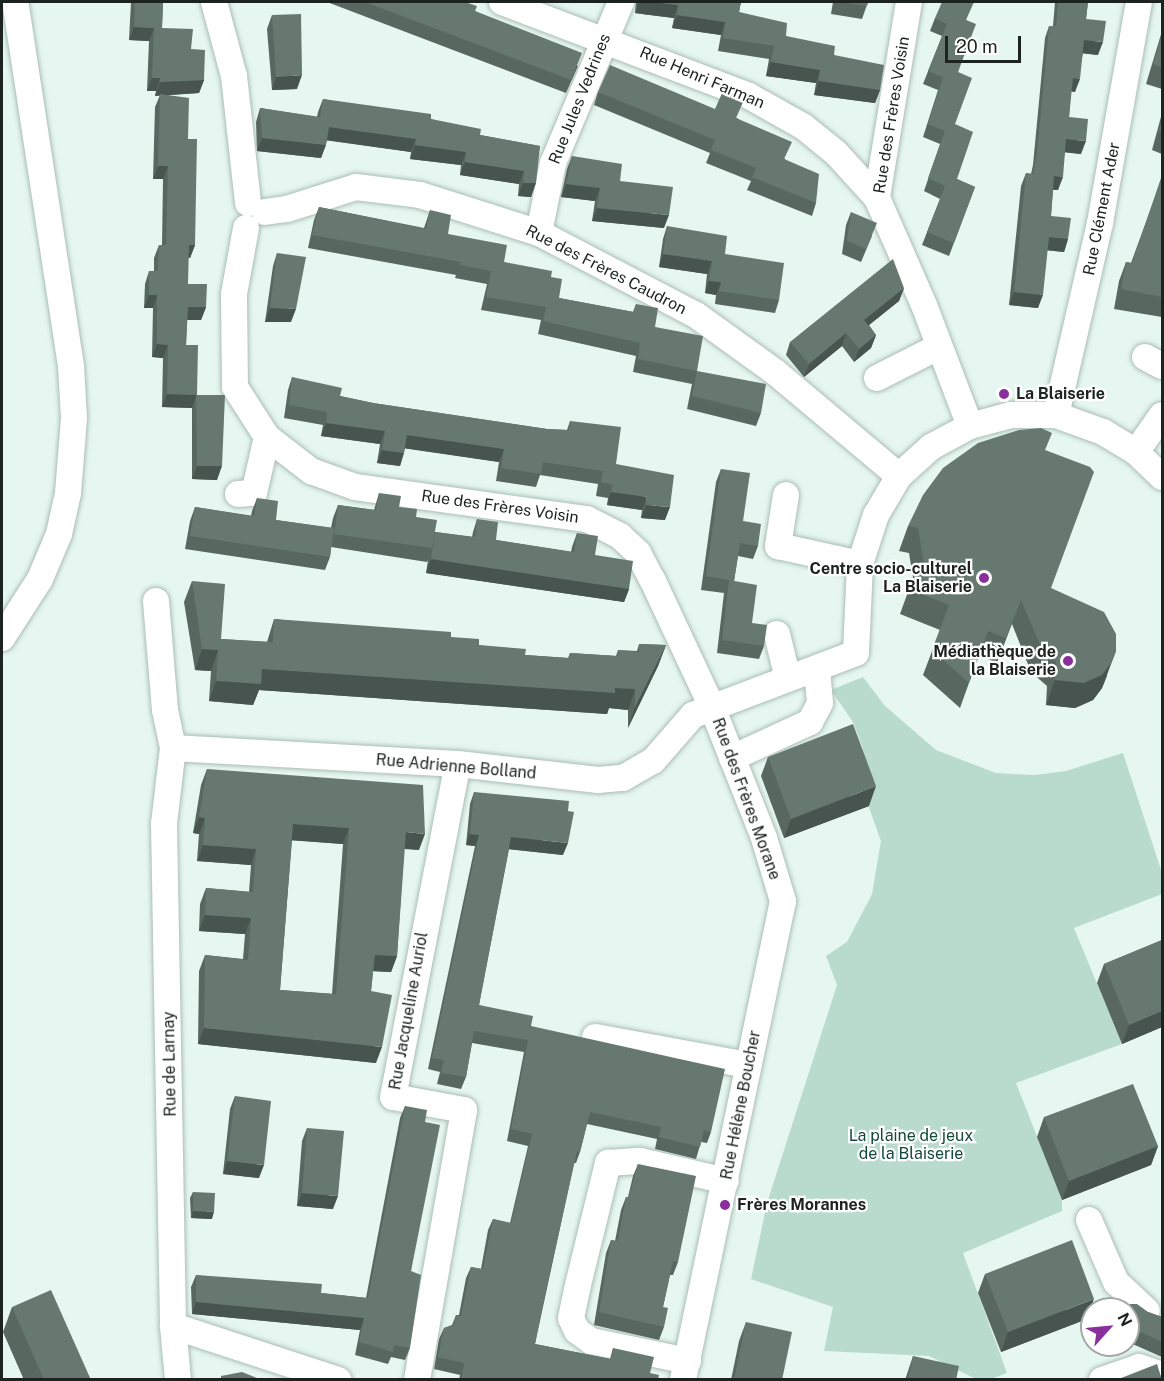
<!DOCTYPE html>
<meta charset="utf-8">
<style>
body{margin:0}
#map{position:relative;width:1164px;height:1381px;overflow:hidden;background:#e5f7f0;font-family:"Public Sans",sans-serif}
div>[style]{position:absolute}
.green>*{inset:0;background:#b9dbce}
.roads{filter:drop-shadow(0 0 2px #abbdb6) drop-shadow(0 0 2px #abbdb6)}
.minor>*{height:26px;margin:-13px;padding:0 13px;transform-origin:13px;border-radius:13px;background:#fff}
.wall>*{inset:0;background:#596761}
.shaded-wall>*{inset:0;background:#48544f}
.building>*{inset:0;background:#677871}
.dots>*{width:16px;height:16px;translate:-50% -50%;box-sizing:border-box;border:3px solid #fff;border-radius:50%}
span{translate:-50% -50%;white-space:nowrap;text-align:center;line-height:1.15;-webkit-text-stroke:4.5px #fff;paint-order:stroke}
.street-label{font-size:16px;color:#1d2321}
.poi-label{font-size:16px;color:#1d2321;font-weight:700}
.left{translate:0 -50%;text-align:left}
.right{translate:-100% -50%;text-align:right}
.park-label{font-size:16px;color:#13493a}
.frame{position:absolute;inset:0;border:3px solid #1d2321;pointer-events:none}
.north{position:absolute;left:1080px;top:1297px;width:60px;height:60px;box-sizing:border-box;background:#fff;border:2px solid #a5a7a6;border-radius:50%;rotate:63deg;font-size:16px;font-weight:700;line-height:24px;text-align:center;color:#1d2321}
.north::after{content:'';display:block;margin:auto;width:21px;height:27px;background:#8a309c;clip-path:polygon(50% 0,100% 100%,50% 72%,0 100%)}
.scale{position:absolute;left:945px;top:36px;width:76px;height:27px;box-sizing:border-box;border:3px solid #1d2321;border-top:0;padding-left:8px;font-size:18px;line-height:21px;white-space:nowrap;color:#1d2321;-webkit-text-stroke:4px #fff;paint-order:stroke}
</style>
<div id="map">
<div class="green">
<div style="clip-path:polygon(863px 677px,885px 706px,936px 750px,996px 773px,1034px 775px,1066px 771px,1123px 753px,1162px 873px,1162px 894px,1074px 928px,1122px 1044px,1016px 1083px,1062px 1200px,1062px 1211px,963px 1253px,1007px 1373px,991px 1379px,976px 1379px,929px 1356px,824px 1351px,833px 1307px,751px 1279px,767px 1203px,837px 985px,826px 956px,847px 942px,872px 894px,881px 841px,850px 755px,863px 749px,853px 722px,831px 690px)"></div>
</div>
<div class="roads">
<div class="minor">
<div style="left:214px;top:2px;width:77px;rotate:74.9deg"></div>
<div style="left:234px;top:76px;width:128px;rotate:83.7deg"></div>
<div style="left:502px;top:2px;width:264px;rotate:20.8deg"></div>
<div style="left:749px;top:96px;width:63px;rotate:29.4deg"></div>
<div style="left:804px;top:127px;width:41px;rotate:39.1deg"></div>
<div style="left:836px;top:153px;width:61px;rotate:47.7deg"></div>
<div style="left:909px;top:2px;width:199px;rotate:99.3deg"></div>
<div style="left:877px;top:198px;width:117px;rotate:66.3deg"></div>
<div style="left:924px;top:305px;width:129px;rotate:69.2deg"></div>
<div style="left:265px;top:212px;width:22px;rotate:-8deg"></div>
<div style="left:287px;top:209px;width:72px;rotate:-17.7deg"></div>
<div style="left:356px;top:187px;width:64px;rotate:7.1deg"></div>
<div style="left:420px;top:195px;width:125px;rotate:17.7deg"></div>
<div style="left:539px;top:233px;width:177px;rotate:27.6deg"></div>
<div style="left:696px;top:315px;width:97px;rotate:35.8deg"></div>
<div style="left:775px;top:372px;width:162px;rotate:40deg"></div>
<div style="left:246px;top:228px;width:67px;rotate:100.3deg"></div>
<div style="left:234px;top:294px;width:93px;rotate:89.4deg"></div>
<div style="left:235px;top:387px;width:59px;rotate:57.4deg"></div>
<div style="left:267px;top:437px;width:56px;rotate:37.7deg"></div>
<div style="left:311px;top:471px;width:47px;rotate:20deg"></div>
<div style="left:355px;top:487px;width:234px;rotate:7.9deg"></div>
<div style="left:587px;top:519px;width:37px;rotate:27deg"></div>
<div style="left:620px;top:536px;width:25px;rotate:43deg"></div>
<div style="left:638px;top:553px;width:32px;rotate:62deg"></div>
<div style="left:653px;top:581px;width:139px;rotate:64.9deg"></div>
<div style="left:712px;top:707px;width:141px;rotate:68.3deg"></div>
<div style="left:764px;top:838px;width:66px;rotate:73.2deg"></div>
<div style="left:783px;top:901px;width:489px;rotate:101.8deg"></div>
<div style="left:539px;top:233px;width:71px;rotate:-78.7deg"></div>
<div style="left:553px;top:163px;width:175px;rotate:-67.1deg"></div>
<div style="left:1145px;top:357px;width:19px;rotate:28deg"></div>
<div style="left:877px;top:378px;width:68px;rotate:-26.9deg"></div>
<div style="left:1056px;top:415px;width:197px;rotate:-77.1deg"></div>
<div style="left:1100px;top:223px;width:224px;rotate:-80deg"></div>
<div style="left:1136px;top:452px;width:45px;rotate:-54.9deg"></div>
<div style="left:238px;top:494px;width:16px;rotate:-4deg"></div>
<div style="left:254px;top:493px;width:57px;rotate:-76.9deg"></div>
<div style="left:786px;top:495px;width:52px;rotate:98.9deg"></div>
<div style="left:778px;top:546px;width:84px;rotate:12.4deg"></div>
<div style="left:156px;top:601px;width:109px;rotate:85.3deg"></div>
<div style="left:165px;top:710px;width:39px;rotate:78deg"></div>
<div style="left:173px;top:748px;width:77px;rotate:96.8deg"></div>
<div style="left:164px;top:824px;width:502px;rotate:88.97deg"></div>
<div style="left:173px;top:1326px;width:54px;rotate:84.7deg"></div>
<div style="left:777px;top:634px;width:46px;rotate:76.3deg"></div>
<div style="left:2px;top:638px;width:70px;rotate:-57.2deg"></div>
<div style="left:40px;top:579px;width:49px;rotate:-67.1deg"></div>
<div style="left:59px;top:534px;width:42px;rotate:-77.6deg"></div>
<div style="left:68px;top:493px;width:75px;rotate:-85.4deg"></div>
<div style="left:74px;top:418px;width:52px;rotate:-93.3deg"></div>
<div style="left:71px;top:366px;width:368px;rotate:-98.7deg"></div>
<div style="left:173px;top:748px;width:285px;rotate:3.2deg"></div>
<div style="left:458px;top:764px;width:141px;rotate:6.5deg"></div>
<div style="left:598px;top:780px;width:25px;rotate:-5deg"></div>
<div style="left:623px;top:778px;width:34px;rotate:-30deg"></div>
<div style="left:653px;top:761px;width:61px;rotate:-49deg"></div>
<div style="left:693px;top:715px;width:174px;rotate:-20.8deg"></div>
<div style="left:856px;top:653px;width:89px;rotate:-87.4deg"></div>
<div style="left:860px;top:564px;width:52px;rotate:-71.9deg"></div>
<div style="left:876px;top:515px;width:45px;rotate:-59.5deg"></div>
<div style="left:899px;top:476px;width:43px;rotate:-42.2deg"></div>
<div style="left:931px;top:447px;width:44px;rotate:-28.3deg"></div>
<div style="left:970px;top:426px;width:42px;rotate:-15deg"></div>
<div style="left:1011px;top:415px;width:45px"></div>
<div style="left:1056px;top:415px;width:50px;rotate:19.9deg"></div>
<div style="left:1103px;top:432px;width:39px;rotate:31deg"></div>
<div style="left:1136px;top:452px;width:36px;rotate:44deg"></div>
<div style="left:732px;top:758px;width:86px;rotate:-24.8deg"></div>
<div style="left:810px;top:722px;width:21px;rotate:-62deg"></div>
<div style="left:820px;top:703px;width:34px;rotate:-95deg"></div>
<div style="left:595px;top:1037px;width:156px;rotate:10.4deg"></div>
<div style="left:1089px;top:1220px;width:68px;rotate:66.5deg"></div>
<div style="left:1116px;top:1282px;width:42px;rotate:43.1deg"></div>
<div style="left:173px;top:1326px;width:174px;rotate:18.1deg"></div>
<div style="left:688px;top:1361px;width:99px;rotate:-168.3deg"></div>
<div style="left:591px;top:1341px;width:17px;rotate:-144deg"></div>
<div style="left:577px;top:1331px;width:14px;rotate:-115deg"></div>
<div style="left:571px;top:1318px;width:34px;rotate:-78deg"></div>
<div style="left:578px;top:1285px;width:126px;rotate:-76.2deg"></div>
<div style="left:608px;top:1163px;width:32px;rotate:-4deg"></div>
<div style="left:640px;top:1161px;width:88px;rotate:13.1deg"></div>
<div style="left:417px;top:1380px;width:274px;rotate:-80.1deg"></div>
<div style="left:464px;top:1110px;width:72px;rotate:-169.6deg"></div>
<div style="left:393px;top:1097px;width:339px;rotate:-79deg"></div>
<div style="left:1102px;top:1380px;width:39px;rotate:-19deg"></div>
<div style="left:1139px;top:1367px;width:24px;rotate:19deg"></div>
</div>
</div>
<div class="wall">
<div style="clip-path:polygon(131px 2px,163px 2px,162px 28px,191px 49px,204px 80px,199px 93px,169px 95px,188px 139px,195px 245px,190px 258px,188px 258px,188px 284px,206px 307px,201px 320px,187px 320px,186px 345px,197px 395px,217px 480px,192px 479px,192px 408px,162px 407px,163px 358px,152px 357px,153px 308px,144px 308px,145px 284px,149px 271px,154px 271px,154px 258px,159px 245px,162px 245px,163px 179px,153px 179px,155px 107px,160px 95px,155px 96px,156px 91px,147px 91px,149px 41px,129px 40px)"></div>
<div style="clip-path:polygon(327px 2px,465px 2px,475px 11px,578px 66px,566px 93px)"></div>
<div style="clip-path:polygon(636px 2px,741px 2px,739px 12px,786px 36px,834px 55px,880px 90px,875px 103px,814px 95px,816px 83px,766px 76px,769px 59px,718px 51px,721px 35px,672px 28px,674px 18px,635px 13px)"></div>
<div style="clip-path:polygon(833px 2px,868px 2px,862px 19px,831px 14px)"></div>
<div style="clip-path:polygon(1055px 2px,1088px 2px,1086px 19px,1098px 55px,1083px 53px,1075px 92px,1071px 91px,1069px 117px,1081px 154px,1065px 152px,1058px 190px,1053px 190px,1051px 216px,1068px 239px,1064px 252px,1047px 250px,1038px 308px,1009px 305px,1021px 186px,1026px 173px,1031px 174px,1033px 165px,1045px 38px,1049px 26px,1053px 26px)"></div>
<div style="clip-path:polygon(272px 15px,297px 89px,272px 90px,267px 29px)"></div>
<div style="clip-path:polygon(935px 18px,967px 20px,958px 72px,955px 124px,957px 179px,975px 187px,949px 256px,922px 245px,940px 199px,924px 191px,940px 144px,923px 137px,938px 90px,923px 84px,942px 36px,930px 31px)"></div>
<div style="clip-path:polygon(1162px 31px,1162px 89px,1146px 84px)"></div>
<div style="clip-path:polygon(598px 92px,737px 118px,785px 159px,816px 203px,812px 216px,747px 190px,751px 181px,706px 163px,710px 153px,594px 105px)"></div>
<div style="clip-path:polygon(323px 99px,431px 119px,480px 135px,540px 146px,531px 197px,518px 196px,519px 184px,460px 175px,461px 165px,410px 159px,411px 152px,327px 140px,321px 158px,257px 151px,256px 122px,260px 108px,317px 117px,318px 112px)"></div>
<div style="clip-path:polygon(1162px 113px,1162px 154px,1152px 150px)"></div>
<div style="clip-path:polygon(572px 156px,620px 181px,664px 228px,592px 221px,595px 201px,561px 197px,567px 169px)"></div>
<div style="clip-path:polygon(1162px 178px,1162px 317px,1114px 309px,1119px 281px,1126px 262px,1131px 263px)"></div>
<div style="clip-path:polygon(319px 207px,424px 228px,430px 210px,448px 234px,504px 262px,551px 277px,559px 298px,633px 312px,636px 304px,655px 327px,697px 371px,761px 413px,756px 426px,687px 409px,692px 384px,633px 372px,636px 356px,538px 334px,541px 320px,481px 310px,487px 284px,455px 278px,456px 275px,308px 248px,314px 220px)"></div>
<div style="clip-path:polygon(851px 212px,872px 236px,861px 262px,842px 254px,846px 225px)"></div>
<div style="clip-path:polygon(667px 226px,725px 254px,779px 300px,775px 313px,715px 304px,716px 295px,705px 293px,707px 274px,659px 267px,663px 239px)"></div>
<div style="clip-path:polygon(277px 253px,291px 322px,265px 322px,273px 266px)"></div>
<div style="clip-path:polygon(904px 288px,899px 301px,869px 325px,876px 335px,871px 348px,854px 362px,842px 346px,804px 377px,786px 355px,790px 342px)"></div>
<div style="clip-path:polygon(292px 377px,340px 396px,373px 403px,547px 429px,567px 430px,570px 421px,616px 464px,665px 520px,641px 518px,642px 510px,607px 505px,608px 498px,596px 496px,598px 484px,540px 475px,536px 487px,496px 481px,499px 462px,405px 448px,400px 466px,377px 463px,380px 444px,321px 436px,323px 425px,284px 418px,288px 390px)"></div>
<div style="clip-path:polygon(1045px 450px,1051px 588px,1107px 676px,1102px 688px,1093px 700px,1075px 708px,1046px 705px,1047px 686px,1031px 672px,1012px 624px,997px 663px,979px 655px,960px 708px,923px 675px,940px 630px,900px 614px,913px 578px,909px 553px,899px 551px,908px 526px)"></div>
<div style="clip-path:polygon(721px 469px,743px 521px,758px 546px,753px 559px,738px 556px,734px 581px,752px 623px,764px 646px,759px 659px,717px 653px,724px 593px,701px 590px,716px 482px)"></div>
<div style="clip-path:polygon(379px 493px,399px 507px,416px 517px,435px 532px,472px 537px,473px 532px,477px 519px,496px 540px,571px 552px,572px 547px,577px 533px,595px 555px,629px 589px,624px 602px,426px 573px,428px 560px,427px 562px,331px 547px,330px 557px,325px 570px,185px 549px,190px 521px,195px 507px,251px 516px,252px 511px,257px 498px,276px 520px,331px 528px,333px 518px,338px 505px,374px 510px)"></div>
<div style="clip-path:polygon(192px 581px,221px 639px,267px 642px,274px 619px,451px 637px,479px 645px,525px 655px,568px 658px,570px 653px,616px 656px,618px 650px,637px 651px,639px 644px,666px 645px,658px 666px,628px 728px,628px 710px,609px 708px,607px 714px,259px 690px,253px 705px,209px 701px,211px 671px,195px 670px,184px 602px)"></div>
<div style="clip-path:polygon(768px 757px,869px 806px,784px 838px,761px 776px)"></div>
<div style="clip-path:polygon(evenodd,207px 769px,419px 850px,404px 849px,397px 956px,391px 972px,373px 971px,371px 991px,376px 1063px,198px 1044px,199px 971px,205px 955px,243px 959px,245px 934px,199px 931px,200px 904px,206px 888px,249px 892px,251px 865px,197px 861px,199px 834px,193px 833px,201px 785px,207px 769px,292px 840px,343px 844px,332px 994px,280px 990px,292px 840px)"></div>
<div style="clip-path:polygon(474px 792px,563px 855px,509px 849px,479px 1005px,531px 1026px,711px 1132px,707px 1143px,701px 1142px,696px 1159px,655px 1149px,657px 1139px,587px 1124px,580px 1152px,576px 1163px,574px 1163px,535px 1344px,610px 1359px,613px 1348px,650px 1373px,658px 1380px,459px 1380px,460px 1375px,434px 1369px,439px 1339px,444px 1328px,452px 1325px,456px 1315px,459px 1315px,466px 1278px,471px 1267px,481px 1269px,488px 1230px,493px 1219px,510px 1223px,528px 1146px,507px 1141px,524px 1052px,472px 1043px,466px 1077px,461px 1089px,437px 1084px,440px 1072px,428px 1069px,475px 846px,466px 845px,470px 804px)"></div>
<div style="clip-path:polygon(1162px 940px,1162px 1027px,1122px 1044px,1097px 983px,1104px 964px)"></div>
<div style="clip-path:polygon(235px 1096px,259px 1178px,223px 1174px,230px 1109px)"></div>
<div style="clip-path:polygon(405px 1106px,425px 1122px,411px 1271px,410px 1348px,405px 1360px,391px 1357px,388px 1364px,355px 1355px,360px 1330px,192px 1314px,191px 1287px,196px 1275px,321px 1293px,366px 1298px,400px 1118px)"></div>
<div style="clip-path:polygon(1044px 1117px,1158px 1146px,1151px 1165px,1062px 1200px,1037px 1137px)"></div>
<div style="clip-path:polygon(307px 1128px,333px 1209px,297px 1206px,302px 1141px)"></div>
<div style="clip-path:polygon(638px 1164px,678px 1262px,673px 1275px,670px 1275px,663px 1307px,664px 1327px,659px 1340px,594px 1325px,606px 1253px,611px 1240px,615px 1241px,621px 1210px,626px 1197px,628px 1197px,633px 1176px)"></div>
<div style="clip-path:polygon(193px 1192px,212px 1219px,191px 1218px,190px 1198px)"></div>
<div style="clip-path:polygon(985px 1274px,1087px 1319px,1001px 1352px,978px 1293px)"></div>
<div style="clip-path:polygon(12px 1307px,91px 1380px,24px 1380px,3px 1332px)"></div>
<div style="clip-path:polygon(1128px 1309px,1148px 1312px,1162px 1317px,1162px 1357px,1128px 1342px)"></div>
<div style="clip-path:polygon(746px 1322px,782px 1380px,731px 1380px,739px 1341px)"></div>
<div style="clip-path:polygon(913px 1356px,956px 1380px,905px 1380px)"></div>
</div>
<div class="shaded-wall">
<div style="clip-path:polygon(639px 2px,653px 2px,678px 5px,674px 18px,635px 13px)"></div>
<div style="clip-path:polygon(677px 15px,725px 22px,721px 35px,672px 28px)"></div>
<div style="clip-path:polygon(134px 27px,154px 28px,149px 41px,129px 40px)"></div>
<div style="clip-path:polygon(1084px 40px,1103px 42px,1098px 55px,1079px 53px)"></div>
<div style="clip-path:polygon(771px 62px,820px 70px,816px 83px,766px 76px)"></div>
<div style="clip-path:polygon(302px 75px,297px 89px,272px 90px,276px 77px)"></div>
<div style="clip-path:polygon(152px 78px,160px 78px,156px 91px,147px 91px)"></div>
<div style="clip-path:polygon(1073px 78px,1080px 79px,1075px 92px,1068px 91px)"></div>
<div style="clip-path:polygon(204px 80px,199px 93px,155px 96px,160px 82px)"></div>
<div style="clip-path:polygon(819px 81px,880px 90px,875px 103px,814px 95px)"></div>
<div style="clip-path:polygon(329px 127px,416px 139px,411px 152px,324px 140px)"></div>
<div style="clip-path:polygon(262px 138px,326px 145px,321px 158px,257px 151px)"></div>
<div style="clip-path:polygon(1066px 139px,1086px 141px,1081px 154px,1061px 152px)"></div>
<div style="clip-path:polygon(415px 145px,466px 152px,461px 165px,410px 159px)"></div>
<div style="clip-path:polygon(465px 162px,524px 171px,519px 184px,460px 175px)"></div>
<div style="clip-path:polygon(158px 166px,168px 166px,163px 179px,153px 179px)"></div>
<div style="clip-path:polygon(1054px 176px,1063px 177px,1058px 190px,1050px 189px)"></div>
<div style="clip-path:polygon(523px 183px,536px 183px,531px 197px,518px 196px)"></div>
<div style="clip-path:polygon(566px 184px,600px 188px,595px 201px,561px 197px)"></div>
<div style="clip-path:polygon(597px 208px,669px 215px,664px 228px,592px 221px)"></div>
<div style="clip-path:polygon(1049px 237px,1068px 239px,1064px 252px,1044px 250px)"></div>
<div style="clip-path:polygon(189px 245px,195px 245px,190px 258px,184px 258px)"></div>
<div style="clip-path:polygon(663px 254px,712px 261px,707px 274px,659px 267px)"></div>
<div style="clip-path:polygon(709px 281px,721px 282px,716px 295px,705px 293px)"></div>
<div style="clip-path:polygon(904px 288px,899px 301px,859px 333px,864px 320px)"></div>
<div style="clip-path:polygon(1014px 292px,1043px 295px,1038px 308px,1009px 305px)"></div>
<div style="clip-path:polygon(149px 295px,157px 295px,153px 308px,144px 308px)"></div>
<div style="clip-path:polygon(188px 307px,206px 307px,201px 320px,183px 320px)"></div>
<div style="clip-path:polygon(270px 308px,296px 309px,291px 322px,265px 322px)"></div>
<div style="clip-path:polygon(846px 333px,842px 346px,804px 377px,809px 364px)"></div>
<div style="clip-path:polygon(876px 335px,871px 348px,854px 362px,859px 349px)"></div>
<div style="clip-path:polygon(157px 344px,168px 345px,163px 358px,152px 357px)"></div>
<div style="clip-path:polygon(167px 394px,196px 395px,192px 408px,162px 407px)"></div>
<div style="clip-path:polygon(326px 423px,385px 431px,380px 444px,321px 436px)"></div>
<div style="clip-path:polygon(407px 435px,504px 449px,499px 462px,402px 448px)"></div>
<div style="clip-path:polygon(382px 450px,404px 453px,400px 466px,377px 463px)"></div>
<div style="clip-path:polygon(197px 466px,222px 466px,217px 480px,192px 479px)"></div>
<div style="clip-path:polygon(611px 492px,647px 497px,642px 510px,607px 505px)"></div>
<div style="clip-path:polygon(646px 505px,670px 507px,665px 520px,641px 518px)"></div>
<div style="clip-path:polygon(431px 559px,629px 589px,624px 602px,426px 573px)"></div>
<div style="clip-path:polygon(666px 645px,658px 666px,628px 728px,635px 707px)"></div>
<div style="clip-path:polygon(202px 649px,218px 650px,211px 671px,195px 670px)"></div>
<div style="clip-path:polygon(1116px 651px,1102px 688px,1093px 700px,1075px 708px,1046px 705px,1055px 680px)"></div>
<div style="clip-path:polygon(262px 669px,615px 688px,635px 689px,628px 710px,609px 708px,607px 714px,259px 690px,253px 705px,209px 701px,216px 681px)"></div>
<div style="clip-path:polygon(876px 786px,869px 806px,784px 838px,791px 819px)"></div>
<div style="clip-path:polygon(199px 817px,205px 818px,199px 834px,193px 833px)"></div>
<div style="clip-path:polygon(293px 824px,349px 828px,343px 844px,287px 840px)"></div>
<div style="clip-path:polygon(406px 832px,425px 834px,419px 850px,400px 848px)"></div>
<div style="clip-path:polygon(470px 834px,479px 835px,475px 846px,466px 845px)"></div>
<div style="clip-path:polygon(511px 837px,568px 843px,563px 855px,507px 849px)"></div>
<div style="clip-path:polygon(203px 845px,256px 849px,251px 865px,197px 861px)"></div>
<div style="clip-path:polygon(205px 915px,251px 918px,245px 934px,199px 931px)"></div>
<div style="clip-path:polygon(375px 955px,397px 956px,391px 972px,369px 971px)"></div>
<div style="clip-path:polygon(1162px 1011px,1162px 1027px,1122px 1044px,1129px 1025px)"></div>
<div style="clip-path:polygon(204px 1028px,382px 1047px,376px 1063px,198px 1044px)"></div>
<div style="clip-path:polygon(1158px 1146px,1151px 1165px,1062px 1200px,1069px 1181px)"></div>
<div style="clip-path:polygon(227px 1161px,264px 1165px,259px 1178px,223px 1174px)"></div>
<div style="clip-path:polygon(302px 1193px,338px 1196px,333px 1209px,297px 1206px)"></div>
<div style="clip-path:polygon(193px 1211px,214px 1212px,212px 1219px,191px 1218px)"></div>
<div style="clip-path:polygon(1094px 1299px,1087px 1319px,1001px 1352px,1008px 1332px)"></div>
<div style="clip-path:polygon(196px 1302px,364px 1318px,360px 1330px,192px 1314px)"></div>
</div>
<div class="building">
<div style="clip-path:polygon(135px 2px,163px 2px,162px 28px,193px 29px,191px 49px,205px 50px,204px 80px,160px 82px,160px 78px,152px 78px,154px 28px,134px 27px)"></div>
<div style="clip-path:polygon(365px 2px,465px 2px,477px 6px,475px 11px,582px 53px,571px 80px)"></div>
<div style="clip-path:polygon(653px 2px,741px 2px,739px 12px,787px 23px,786px 36px,835px 46px,834px 55px,884px 65px,880px 90px,819px 81px,820px 70px,771px 62px,774px 46px,723px 38px,725px 22px,677px 15px,678px 5px)"></div>
<div style="clip-path:polygon(839px 2px,868px 2px,867px 6px)"></div>
<div style="clip-path:polygon(942px 2px,974px 2px,966px 20px,976px 24px,958px 72px,972px 78px,955px 124px,973px 132px,957px 179px,975px 187px,954px 243px,927px 232px,945px 186px,928px 178px,945px 131px,928px 124px,943px 77px,928px 71px,947px 24px,935px 18px)"></div>
<div style="clip-path:polygon(1058px 2px,1088px 2px,1086px 19px,1106px 21px,1103px 42px,1084px 40px,1080px 79px,1073px 78px,1069px 117px,1088px 119px,1086px 141px,1066px 139px,1063px 177px,1054px 176px,1051px 216px,1071px 218px,1068px 239px,1049px 237px,1043px 295px,1014px 292px,1026px 173px,1033px 174px,1037px 153px,1049px 26px,1056px 26px)"></div>
<div style="clip-path:polygon(301px 14px,302px 75px,276px 77px,272px 15px)"></div>
<div style="clip-path:polygon(1162px 34px,1162px 67px,1153px 64px)"></div>
<div style="clip-path:polygon(610px 65px,715px 109px,723px 91px,744px 100px,736px 118px,792px 142px,784px 159px,819px 174px,816px 203px,752px 177px,756px 168px,711px 150px,715px 140px,598px 92px)"></div>
<div style="clip-path:polygon(160px 94px,189px 98px,188px 139px,197px 139px,195px 245px,189px 245px,188px 284px,207px 284px,206px 307px,188px 307px,186px 345px,198px 345px,197px 395px,167px 394px,168px 345px,157px 344px,157px 295px,149px 295px,149px 271px,158px 271px,159px 245px,166px 245px,168px 166px,158px 166px)"></div>
<div style="clip-path:polygon(323px 99px,431px 114px,431px 119px,481px 129px,480px 135px,540px 146px,536px 183px,523px 183px,524px 171px,465px 162px,466px 152px,415px 145px,416px 139px,329px 127px,326px 145px,262px 138px,260px 108px,320px 117px)"></div>
<div style="clip-path:polygon(1162px 119px,1162px 132px,1159px 131px)"></div>
<div style="clip-path:polygon(572px 156px,622px 164px,620px 181px,673px 187px,669px 215px,597px 208px,600px 188px,566px 184px)"></div>
<div style="clip-path:polygon(1161px 178px,1162px 178px,1162px 297px,1121px 289px,1126px 262px,1132px 263px)"></div>
<div style="clip-path:polygon(319px 207px,426px 229px,430px 210px,451px 215px,448px 234px,507px 245px,504px 262px,552px 271px,551px 277px,562px 279px,559px 298px,634px 312px,636px 304px,658px 308px,655px 327px,703px 336px,697px 371px,638px 359px,640px 343px,543px 321px,546px 307px,486px 297px,491px 271px,460px 265px,461px 262px,312px 235px)"></div>
<div style="clip-path:polygon(851px 212px,877px 223px,866px 249px,847px 241px)"></div>
<div style="clip-path:polygon(667px 226px,727px 236px,725px 254px,784px 263px,779px 300px,719px 291px,721px 282px,709px 281px,712px 261px,663px 254px)"></div>
<div style="clip-path:polygon(277px 253px,306px 257px,296px 309px,270px 308px)"></div>
<div style="clip-path:polygon(893px 259px,904px 288px,864px 320px,876px 335px,859px 349px,846px 333px,809px 364px,790px 342px)"></div>
<div style="clip-path:polygon(697px 371px,766px 384px,761px 413px,692px 396px)"></div>
<div style="clip-path:polygon(292px 377px,342px 388px,340px 396px,373px 403px,547px 429px,569px 430px,570px 421px,621px 427px,616px 464px,674px 475px,670px 507px,646px 505px,647px 497px,611px 492px,613px 485px,601px 482px,603px 471px,543px 462px,541px 474px,501px 468px,504px 449px,407px 435px,404px 453px,382px 450px,385px 431px,326px 423px,327px 412px,289px 405px)"></div>
<div style="clip-path:polygon(196px 395px,225px 395px,222px 466px,197px 466px)"></div>
<div style="clip-path:polygon(1041px 428px,1052px 433px,1045px 450px,1090px 467px,1094px 472px,1051px 588px,1104px 612px,1116px 634px,1116px 651px,1111px 663px,1102px 675px,1084px 683px,1055px 680px,1056px 662px,1041px 647px,1021px 600px,1006px 638px,988px 631px,969px 683px,932px 650px,949px 605px,909px 589px,917px 567px,924px 564px,918px 528px,908px 526px,923px 495px,943px 468px,978px 443px,1019px 430px)"></div>
<div style="clip-path:polygon(721px 469px,750px 473px,743px 521px,761px 524px,758px 546px,740px 543px,734px 581px,706px 576px)"></div>
<div style="clip-path:polygon(379px 493px,401px 496px,399px 507px,417px 509px,416px 517px,437px 520px,432px 548px,334px 534px,338px 505px,376px 510px)"></div>
<div style="clip-path:polygon(257px 498px,278px 501px,276px 520px,334px 528px,330px 557px,190px 536px,195px 507px,254px 516px)"></div>
<div style="clip-path:polygon(477px 519px,498px 522px,496px 540px,574px 552px,577px 533px,598px 536px,595px 555px,633px 561px,629px 589px,431px 559px,435px 532px,475px 537px)"></div>
<div style="clip-path:polygon(729px 580px,757px 585px,752px 623px,767px 625px,764px 646px,722px 640px)"></div>
<div style="clip-path:polygon(192px 581px,225px 584px,221px 639px,273px 642px,274px 619px,451px 632px,451px 637px,479px 639px,479px 645px,526px 649px,525px 655px,569px 658px,570px 653px,618px 656px,618px 650px,639px 652px,639px 644px,666px 645px,635px 707px,635px 689px,615px 688px,615px 693px,262px 669px,261px 684px,216px 681px,218px 650px,202px 649px)"></div>
<div style="clip-path:polygon(853px 724px,876px 786px,791px 819px,768px 757px)"></div>
<div style="clip-path:polygon(evenodd,207px 769px,423px 785px,425px 834px,406px 832px,397px 956px,375px 955px,371px 991px,392px 995px,382px 1047px,204px 1028px,205px 955px,248px 960px,251px 918px,205px 915px,206px 888px,253px 892px,256px 849px,203px 845px,205px 818px,199px 817px,207px 769px,293px 824px,349px 828px,336px 994px,280px 990px,293px 824px)"></div>
<div style="clip-path:polygon(474px 792px,569px 801px,568px 811px,574px 812px,568px 843px,511px 837px,479px 1005px,533px 1016px,531px 1026px,725px 1069px,711px 1132px,704px 1130px,700px 1147px,659px 1137px,661px 1127px,590px 1112px,580px 1152px,577px 1151px,542px 1309px,535px 1344px,611px 1359px,613px 1348px,654px 1357px,650px 1373px,659px 1375px,658px 1380px,461px 1380px,464px 1363px,438px 1357px,444px 1328px,454px 1325px,456px 1315px,461px 1316px,471px 1267px,483px 1269px,493px 1219px,511px 1223px,532px 1134px,511px 1129px,528px 1040px,474px 1031px,466px 1077px,441px 1073px,444px 1060px,432px 1058px,479px 835px,470px 834px)"></div>
<div style="clip-path:polygon(1162px 940px,1162px 1011px,1129px 1025px,1104px 964px)"></div>
<div style="clip-path:polygon(1133px 1084px,1158px 1146px,1069px 1181px,1044px 1117px)"></div>
<div style="clip-path:polygon(235px 1096px,271px 1101px,264px 1165px,227px 1161px)"></div>
<div style="clip-path:polygon(405px 1106px,427px 1110px,425px 1122px,440px 1125px,411px 1271px,421px 1275px,410px 1348px,394px 1345px,393px 1352px,359px 1342px,364px 1318px,196px 1302px,196px 1275px,322px 1284px,321px 1293px,368px 1298px)"></div>
<div style="clip-path:polygon(307px 1128px,344px 1131px,338px 1196px,302px 1193px)"></div>
<div style="clip-path:polygon(638px 1164px,696px 1176px,678px 1262px,673px 1261px,663px 1307px,668px 1308px,664px 1327px,599px 1312px,611px 1240px,618px 1241px,626px 1197px,629px 1197px)"></div>
<div style="clip-path:polygon(193px 1192px,215px 1193px,214px 1212px,193px 1211px)"></div>
<div style="clip-path:polygon(1072px 1240px,1094px 1299px,1008px 1332px,985px 1274px)"></div>
<div style="clip-path:polygon(51px 1290px,91px 1380px,44px 1380px,12px 1307px)"></div>
<div style="clip-path:polygon(1130px 1304px,1137px 1304px,1148px 1312px,1162px 1317px,1162px 1342px,1128px 1326px,1128px 1309px)"></div>
<div style="clip-path:polygon(746px 1322px,792px 1332px,782px 1380px,734px 1380px)"></div>
<div style="clip-path:polygon(913px 1356px,959px 1366px,956px 1380px,908px 1380px)"></div>
<div style="clip-path:polygon(1157px 1364px,1162px 1380px,1116px 1380px)"></div>
<div style="clip-path:polygon(242px 1372px,262px 1380px,221px 1380px,221px 1376px)"></div>
</div>
<div class="dots">
<div style="left:1004px;top:394px;background:#8a309c"></div>
<div style="left:984px;top:578px;background:#8a309c"></div>
<div style="left:1068px;top:661px;background:#8a309c"></div>
<div style="left:725px;top:1205px;background:#8a309c"></div>
</div>
<div class="street-label">
<span style="left:702px;top:78px;rotate:23deg">Rue Henri Farman</span>
<span style="left:580px;top:99px;rotate:-68deg">Rue Jules Vedrines</span>
<span style="left:892px;top:115px;rotate:-81deg">Rue des Frères Voisin</span>
<span style="left:1102px;top:209px;rotate:-79deg">Rue Clément Ader</span>
<span style="left:606px;top:270px;rotate:27deg">Rue des Frères Caudron</span>
<span style="left:500px;top:507px;rotate:8deg">Rue des Frères Voisin</span>
<span style="left:456px;top:767px;rotate:5deg">Rue Adrienne Bolland</span>
<span style="left:746px;top:799px;rotate:70deg">Rue des Frères Morane</span>
<span style="left:409px;top:1011px;rotate:-80deg">Rue Jacqueline Auriol</span>
<span style="left:170px;top:1064px;rotate:-91deg">Rue de Larnay</span>
<span style="left:741px;top:1105px;rotate:-79deg">Rue Hélène Boucher</span>
</div>
<div class="poi-label">
<span class="left" style="left:1016px;top:394px">La Blaiserie</span>
<span class="right" style="left:972px;top:578px">Centre socio-culturel<br>La Blaiserie</span>
<span class="right" style="left:1056px;top:661px">Médiathèque de<br>la Blaiserie</span>
<span class="left" style="left:737px;top:1205px">Frères Morannes</span>
</div>
<div class="park-label">
<span style="left:911px;top:1145px">La plaine de jeux<br>de la Blaiserie</span>
</div>
<div class="frame"></div>
<div class="north">N</div>
<div class="scale">20 m</div>
</div>
